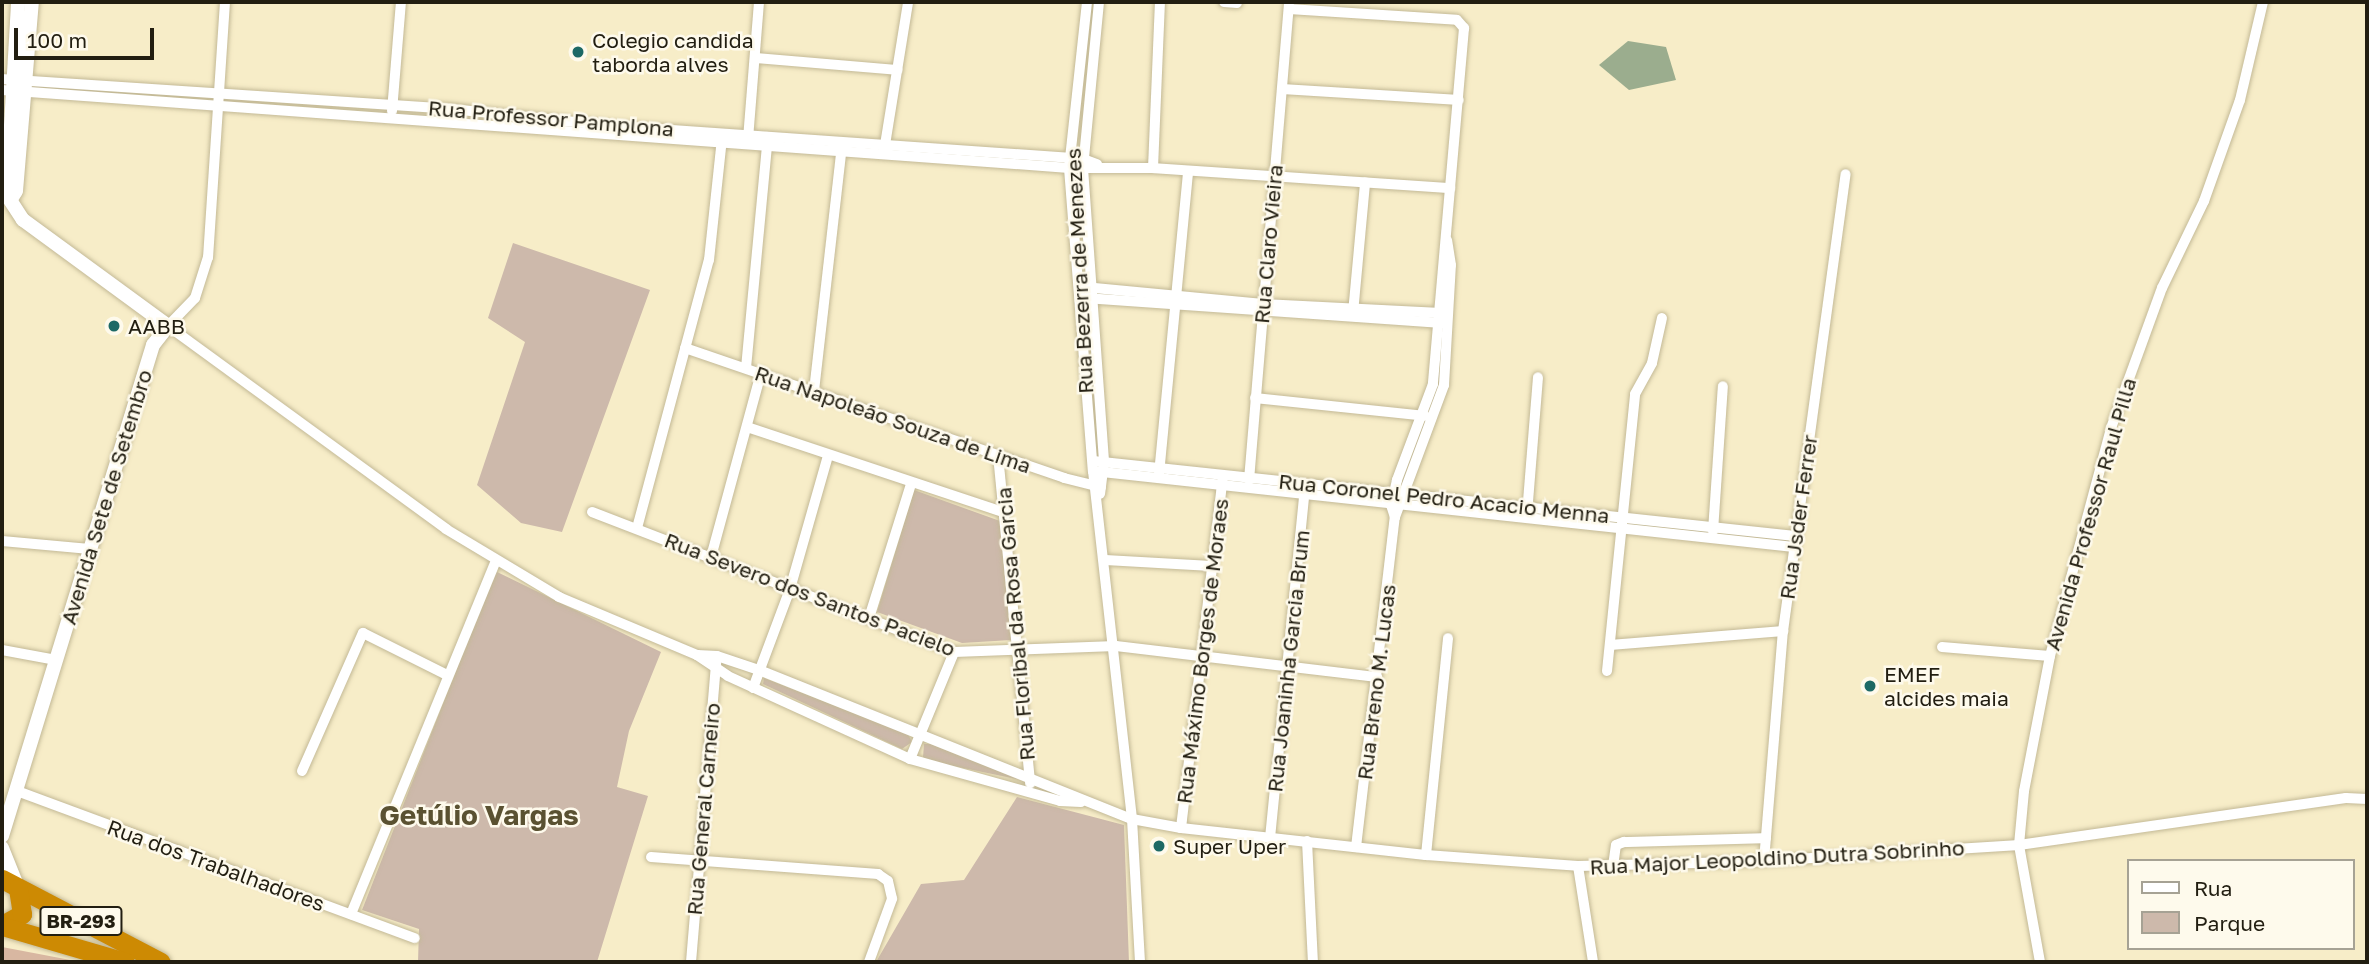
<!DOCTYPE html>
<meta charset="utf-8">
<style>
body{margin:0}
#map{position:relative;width:2369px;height:964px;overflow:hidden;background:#f7edc8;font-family:"Golos Text",sans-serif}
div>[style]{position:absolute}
.green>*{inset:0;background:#cdb9ab}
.forest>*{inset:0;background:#d8b7a1}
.water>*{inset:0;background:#9bad8e}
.roads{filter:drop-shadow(0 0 2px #c3b996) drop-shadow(0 0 2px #c3b996)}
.street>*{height:10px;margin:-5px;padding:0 5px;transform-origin:5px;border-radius:5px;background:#fff}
.secondary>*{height:14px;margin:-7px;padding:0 7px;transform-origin:7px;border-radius:7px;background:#fff}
.highway>*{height:19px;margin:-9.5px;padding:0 9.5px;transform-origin:9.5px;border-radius:9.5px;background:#cd8a03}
.dots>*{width:19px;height:19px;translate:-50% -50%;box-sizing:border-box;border:4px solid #fefaec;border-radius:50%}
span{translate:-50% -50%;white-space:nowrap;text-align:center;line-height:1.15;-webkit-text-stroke:5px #fefaec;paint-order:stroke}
.shield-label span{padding:2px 5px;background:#fefaec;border:2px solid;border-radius:5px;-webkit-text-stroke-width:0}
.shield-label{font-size:19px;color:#221e11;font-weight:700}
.poi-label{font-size:21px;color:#221e11}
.left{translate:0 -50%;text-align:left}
.street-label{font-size:21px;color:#221e11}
.district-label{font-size:28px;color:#5a5131;font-weight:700}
.frame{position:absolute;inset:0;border:4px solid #221e11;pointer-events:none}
.legend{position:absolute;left:2127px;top:859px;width:228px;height:91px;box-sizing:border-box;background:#fefaec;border:2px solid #a6a294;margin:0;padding:9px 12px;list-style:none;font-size:21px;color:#221e11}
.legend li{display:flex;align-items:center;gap:14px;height:35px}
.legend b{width:35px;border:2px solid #a6a294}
.scale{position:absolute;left:14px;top:28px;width:140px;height:32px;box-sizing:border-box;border:4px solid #221e11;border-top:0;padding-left:9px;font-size:21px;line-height:24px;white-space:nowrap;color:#221e11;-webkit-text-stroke:5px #fefaec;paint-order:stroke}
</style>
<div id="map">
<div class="green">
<div style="clip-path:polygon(513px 243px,650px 290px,562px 532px,521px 523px,477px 485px,525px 342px,488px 318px)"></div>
<div style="clip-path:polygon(914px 490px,1000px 521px,1011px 640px,962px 643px,877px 612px)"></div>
<div style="clip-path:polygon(495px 571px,661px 652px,629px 731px,617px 787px,648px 796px,597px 962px,418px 962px,419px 929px,362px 910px)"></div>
<div style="clip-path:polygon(764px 678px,908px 734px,912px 742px,902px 749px,763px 684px)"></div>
<div style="clip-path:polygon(924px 744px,931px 744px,1022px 780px,929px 761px,923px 757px)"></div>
<div style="clip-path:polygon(1017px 797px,1124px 825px,1129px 962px,876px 962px,921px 884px,964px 880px)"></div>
</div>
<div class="forest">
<div style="clip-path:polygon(2px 947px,81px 962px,2px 962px)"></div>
</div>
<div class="water">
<div style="clip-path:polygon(1628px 41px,1666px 47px,1676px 80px,1629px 90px,1599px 65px)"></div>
</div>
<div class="roads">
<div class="street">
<div style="left:225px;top:2px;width:256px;rotate:93.8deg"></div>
<div style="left:208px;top:257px;width:43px;rotate:107.6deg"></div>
<div style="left:195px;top:298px;width:39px;rotate:134deg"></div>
<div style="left:168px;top:326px;width:344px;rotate:36.1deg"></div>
<div style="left:446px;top:529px;width:132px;rotate:31deg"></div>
<div style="left:559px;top:597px;width:150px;rotate:22.8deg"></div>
<div style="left:697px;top:655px;width:37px;rotate:34deg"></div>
<div style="left:728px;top:676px;width:200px;rotate:24.5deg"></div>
<div style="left:910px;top:759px;width:156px;rotate:15.6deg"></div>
<div style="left:1060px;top:801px;width:21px;rotate:3deg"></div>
<div style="left:1087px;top:2px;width:167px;rotate:96.2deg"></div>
<div style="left:1069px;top:168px;width:304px;rotate:85.5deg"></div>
<div style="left:1093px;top:471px;width:350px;rotate:83.6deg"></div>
<div style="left:1132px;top:819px;width:143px;rotate:86.8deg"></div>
<div style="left:1099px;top:2px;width:167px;rotate:95.5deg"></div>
<div style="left:1083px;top:168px;width:295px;rotate:85.9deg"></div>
<div style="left:1104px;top:462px;width:32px;rotate:97deg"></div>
<div style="left:1224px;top:2px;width:13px;rotate:4deg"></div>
<div style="left:1289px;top:9px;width:168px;rotate:3.7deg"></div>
<div style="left:1457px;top:20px;width:11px;rotate:49deg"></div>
<div style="left:1464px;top:28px;width:357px;rotate:95deg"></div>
<div style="left:1433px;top:384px;width:103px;rotate:110.6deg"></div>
<div style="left:1397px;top:480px;width:26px;rotate:103deg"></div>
<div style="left:1391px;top:505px;width:13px;rotate:72deg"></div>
<div style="left:755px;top:58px;width:143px;rotate:4.8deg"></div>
<div style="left:2px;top:79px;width:451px;rotate:3.8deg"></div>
<div style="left:452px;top:109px;width:164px;rotate:6deg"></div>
<div style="left:615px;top:126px;width:469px;rotate:4deg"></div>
<div style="left:1083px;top:159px;width:15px;rotate:20deg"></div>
<div style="left:1283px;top:89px;width:176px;rotate:3.6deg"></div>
<div style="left:2px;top:90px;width:1070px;rotate:4.18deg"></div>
<div style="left:1069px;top:168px;width:84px"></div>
<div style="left:1153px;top:168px;width:298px;rotate:3.9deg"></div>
<div style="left:392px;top:111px;width:109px;rotate:-85.3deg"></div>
<div style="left:748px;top:139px;width:137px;rotate:-85.4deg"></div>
<div style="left:884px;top:151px;width:151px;rotate:-80.8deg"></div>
<div style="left:1153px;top:168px;width:166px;rotate:-87.6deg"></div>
<div style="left:1084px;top:287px;width:180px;rotate:5.4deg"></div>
<div style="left:1263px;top:304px;width:178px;rotate:2.9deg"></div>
<div style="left:1085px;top:298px;width:358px;rotate:4deg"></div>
<div style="left:1353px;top:313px;width:131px;rotate:-84.7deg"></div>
<div style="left:685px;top:348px;width:401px;rotate:18.9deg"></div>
<div style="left:1064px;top:478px;width:38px;rotate:14deg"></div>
<div style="left:746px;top:368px;width:232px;rotate:-84.6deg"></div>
<div style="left:814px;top:391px;width:249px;rotate:-83.5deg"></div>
<div style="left:1255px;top:398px;width:171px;rotate:6deg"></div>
<div style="left:747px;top:427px;width:272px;rotate:18.4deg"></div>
<div style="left:998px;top:455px;width:330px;rotate:84.4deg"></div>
<div style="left:1093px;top:461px;width:706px;rotate:6.1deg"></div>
<div style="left:1093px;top:471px;width:705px;rotate:6.19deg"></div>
<div style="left:1159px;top:474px;width:304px;rotate:-84.5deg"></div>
<div style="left:1249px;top:480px;width:477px;rotate:-85.2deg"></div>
<div style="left:592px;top:512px;width:388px;rotate:21.1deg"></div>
<div style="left:954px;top:652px;width:162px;rotate:-2.1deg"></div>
<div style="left:1116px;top:646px;width:263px;rotate:6.8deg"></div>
<div style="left:1527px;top:514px;width:137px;rotate:-85.4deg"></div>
<div style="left:637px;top:528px;width:278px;rotate:-75deg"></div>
<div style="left:709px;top:260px;width:123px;rotate:-83.9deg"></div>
<div style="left:1713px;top:531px;width:145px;rotate:-86.1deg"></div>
<div style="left:2px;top:541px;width:88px;rotate:5.2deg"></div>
<div style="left:711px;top:557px;width:191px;rotate:-74.8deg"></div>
<div style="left:1106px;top:560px;width:105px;rotate:3.3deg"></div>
<div style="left:869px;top:618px;width:140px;rotate:-72.6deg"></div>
<div style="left:1610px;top:645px;width:174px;rotate:-4.6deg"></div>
<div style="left:1942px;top:647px;width:108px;rotate:4.8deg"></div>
<div style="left:2px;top:650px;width:55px;rotate:10.5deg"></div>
<div style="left:697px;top:655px;width:20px;rotate:3deg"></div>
<div style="left:717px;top:656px;width:44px;rotate:18.4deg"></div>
<div style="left:759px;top:670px;width:402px;rotate:21.8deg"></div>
<div style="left:1132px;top:819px;width:50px;rotate:10.4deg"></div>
<div style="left:1181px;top:828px;width:246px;rotate:6.3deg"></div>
<div style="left:1426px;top:855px;width:152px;rotate:4.1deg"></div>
<div style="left:1578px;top:866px;width:186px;rotate:-1.5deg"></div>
<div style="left:1764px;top:861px;width:256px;rotate:-3.6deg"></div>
<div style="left:2019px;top:845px;width:330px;rotate:-8.2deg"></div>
<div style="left:2346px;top:798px;width:21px;rotate:3deg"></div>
<div style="left:1607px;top:671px;width:278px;rotate:-84.2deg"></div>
<div style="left:1635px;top:394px;width:35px;rotate:-61deg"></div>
<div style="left:1652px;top:363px;width:46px;rotate:-77.5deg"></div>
<div style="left:753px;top:688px;width:106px;rotate:-69.5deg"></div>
<div style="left:790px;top:589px;width:138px;rotate:-74.1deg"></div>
<div style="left:910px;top:759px;width:116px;rotate:-67.6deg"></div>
<div style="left:302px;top:771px;width:151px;rotate:-66.2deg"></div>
<div style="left:363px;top:633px;width:94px;rotate:26.6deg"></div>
<div style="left:17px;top:791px;width:424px;rotate:20.3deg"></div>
<div style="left:1181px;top:828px;width:354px;rotate:-83.2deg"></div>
<div style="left:1270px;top:838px;width:351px;rotate:-84.3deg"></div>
<div style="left:1307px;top:841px;width:121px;rotate:87.2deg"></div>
<div style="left:1356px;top:847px;width:332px;rotate:-83.3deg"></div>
<div style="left:1395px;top:517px;width:141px;rotate:-69.6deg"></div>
<div style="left:1444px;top:385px;width:120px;rotate:-86.7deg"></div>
<div style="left:1451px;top:265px;width:25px;rotate:-99deg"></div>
<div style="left:1426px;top:855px;width:218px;rotate:-84.2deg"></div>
<div style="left:651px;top:857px;width:228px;rotate:4.3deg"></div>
<div style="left:878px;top:874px;width:12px;rotate:35deg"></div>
<div style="left:888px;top:881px;width:18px;rotate:77deg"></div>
<div style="left:892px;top:899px;width:67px;rotate:110.1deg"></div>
<div style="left:1764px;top:861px;width:231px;rotate:-85.3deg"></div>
<div style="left:1783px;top:631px;width:461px;rotate:-82.2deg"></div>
<div style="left:1578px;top:866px;width:97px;rotate:81.1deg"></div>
<div style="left:1613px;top:866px;width:21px;rotate:-82deg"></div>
<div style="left:1616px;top:845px;width:9px;rotate:-21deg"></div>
<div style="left:1624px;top:842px;width:142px;rotate:-1.6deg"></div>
<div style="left:351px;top:914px;width:382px;rotate:-67.7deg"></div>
<div style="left:691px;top:962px;width:301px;rotate:-85.2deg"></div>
<div style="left:2040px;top:962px;width:119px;rotate:-100.2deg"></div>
<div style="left:2019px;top:845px;width:54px;rotate:-84.7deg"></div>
<div style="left:2024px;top:791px;width:137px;rotate:-79.1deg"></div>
<div style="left:2050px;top:656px;width:236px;rotate:-75deg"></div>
<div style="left:2111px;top:428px;width:149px;rotate:-70deg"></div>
<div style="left:2162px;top:288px;width:97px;rotate:-64.2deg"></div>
<div style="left:2204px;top:201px;width:107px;rotate:-70.4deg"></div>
<div style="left:2240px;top:100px;width:101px;rotate:-76.8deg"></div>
</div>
<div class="secondary">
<div style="left:11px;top:199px;width:9px;rotate:-58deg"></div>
<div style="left:16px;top:191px;width:190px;rotate:-85.2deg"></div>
<div style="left:2px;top:836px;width:514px;rotate:-72.91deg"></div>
<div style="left:153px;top:345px;width:24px;rotate:-52deg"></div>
<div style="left:168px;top:326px;width:180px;rotate:-143.8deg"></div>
<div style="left:23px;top:220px;width:30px;rotate:-123deg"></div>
<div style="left:7px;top:195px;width:193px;rotate:-86.7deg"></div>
<div style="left:2px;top:848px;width:43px;rotate:68.2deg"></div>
</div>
<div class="highway">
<div style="left:2px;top:879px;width:179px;rotate:27.6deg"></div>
<div style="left:2px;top:925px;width:23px;rotate:-29deg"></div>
<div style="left:22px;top:914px;width:26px;rotate:-99deg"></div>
<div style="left:2px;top:926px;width:128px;rotate:16.3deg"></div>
</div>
</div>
<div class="dots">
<div style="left:578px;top:52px;background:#1d6965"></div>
<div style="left:114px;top:326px;background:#1d6965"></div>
<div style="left:1870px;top:686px;background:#1d6965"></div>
<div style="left:1159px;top:846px;background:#1d6965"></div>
</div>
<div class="shield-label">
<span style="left:81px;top:921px">BR-293</span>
</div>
<div class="poi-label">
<span class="left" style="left:592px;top:52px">Colegio candida<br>taborda alves</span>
<span class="left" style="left:128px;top:326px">AABB</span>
<span class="left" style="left:1884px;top:686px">EMEF<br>alcides maia</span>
<span class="left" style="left:1173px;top:846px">Super Uper</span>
</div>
<div class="street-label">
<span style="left:551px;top:118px;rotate:5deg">Rua Professor Pamplona</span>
<span style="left:1268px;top:244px;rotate:-85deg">Rua Claro Vieira</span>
<span style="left:1079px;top:271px;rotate:-93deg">Rua Bezerra de Menezes</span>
<span style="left:893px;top:419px;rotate:19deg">Rua Napoleão Souza de Lima</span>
<span style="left:106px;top:497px;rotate:-73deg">Avenida Sete de Setembro</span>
<span style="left:1444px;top:498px;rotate:6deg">Rua Coronel Pedro Acacio Menna</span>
<span style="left:2090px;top:514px;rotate:-74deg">Avenida Professor Raul Pilla</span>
<span style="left:1798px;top:517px;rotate:-82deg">Rua Jsder Ferrer</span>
<span style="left:810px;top:594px;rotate:21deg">Rua Severo dos Santos Pacielo</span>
<span style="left:1015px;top:624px;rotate:-95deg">Rua Floribal da Rosa Garcia</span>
<span style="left:1202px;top:651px;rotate:-83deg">Rua Máximo Borges de Moraes</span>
<span style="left:1288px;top:661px;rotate:-84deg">Rua Joaninha Garcia Brum</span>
<span style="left:1376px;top:682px;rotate:-83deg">Rua Breno M. Lucas</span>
<span style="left:703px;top:809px;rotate:-85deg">Rua General Carneiro</span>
<span style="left:1777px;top:857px;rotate:-3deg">Rua Major Leopoldino Dutra Sobrinho</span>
<span style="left:216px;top:865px;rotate:20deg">Rua dos Trabalhadores</span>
</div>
<div class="district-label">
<span style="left:479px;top:815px">Getúlio Vargas</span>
</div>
<div class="frame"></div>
<ul class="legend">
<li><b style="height:9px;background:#fff"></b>Rua</li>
<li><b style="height:19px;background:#cdb9ab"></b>Parque</li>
</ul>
<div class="scale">100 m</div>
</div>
